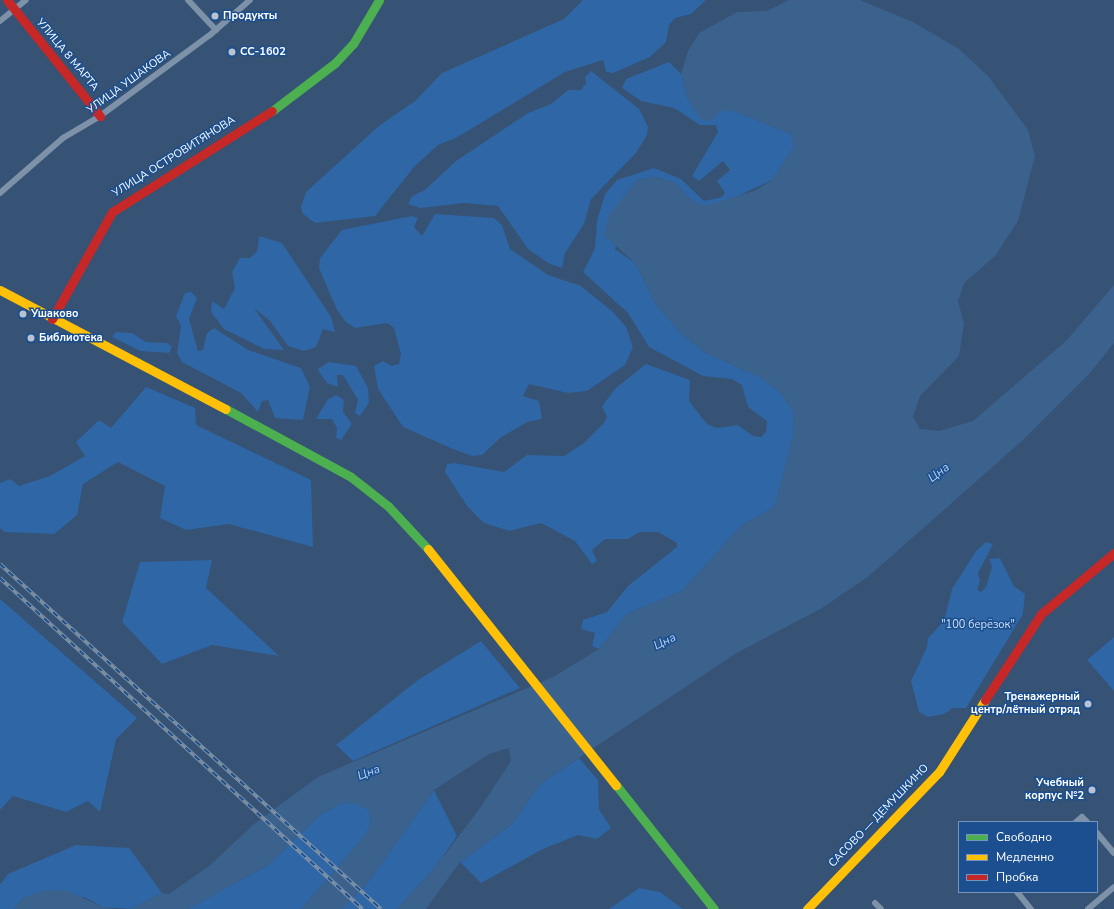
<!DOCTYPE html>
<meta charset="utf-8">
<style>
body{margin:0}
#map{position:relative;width:1114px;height:909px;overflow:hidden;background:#365274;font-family:"Nunito Sans",sans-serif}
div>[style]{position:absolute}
.green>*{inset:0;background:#2f66a5}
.water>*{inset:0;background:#3b618d}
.street>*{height:6px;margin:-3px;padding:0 3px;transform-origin:3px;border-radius:3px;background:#7d92a8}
.fast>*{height:9px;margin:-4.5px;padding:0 4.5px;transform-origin:4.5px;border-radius:4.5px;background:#4caf50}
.slow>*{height:9px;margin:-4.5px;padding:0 4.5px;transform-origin:4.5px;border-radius:4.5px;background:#ffc107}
.jam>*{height:9px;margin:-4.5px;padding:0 4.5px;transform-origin:4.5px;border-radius:4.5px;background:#c62828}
.rail>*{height:3.5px;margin-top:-1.75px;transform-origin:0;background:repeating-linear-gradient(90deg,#1b4f8f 0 6px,#7e92a7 0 12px);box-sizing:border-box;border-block:1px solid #7e92a7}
.dots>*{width:11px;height:11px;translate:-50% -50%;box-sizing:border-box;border:2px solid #1b4f8f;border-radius:50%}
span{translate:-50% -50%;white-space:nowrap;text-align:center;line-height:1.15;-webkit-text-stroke:3px #1b4f8f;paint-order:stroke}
.poi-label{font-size:11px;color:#fff;font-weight:700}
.left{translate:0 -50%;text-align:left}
.right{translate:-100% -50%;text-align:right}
.street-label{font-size:11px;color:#fff}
.park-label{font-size:11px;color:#cfe3fa}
.water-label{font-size:12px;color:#b5d3f5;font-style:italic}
.legend{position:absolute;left:958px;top:821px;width:140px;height:72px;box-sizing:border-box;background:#1b4f8f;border:1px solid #7695bc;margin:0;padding:5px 7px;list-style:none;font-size:12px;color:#fff}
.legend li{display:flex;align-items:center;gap:8px;height:20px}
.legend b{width:20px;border:1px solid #7695bc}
</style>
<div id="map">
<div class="green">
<div style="clip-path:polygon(583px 0,706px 0,691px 14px,675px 18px,669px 25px,666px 42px,650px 57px,613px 73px,606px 72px,603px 60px,565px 72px,456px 138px,438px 145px,414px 167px,375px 216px,315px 223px,303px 214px,301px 207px,306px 192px,380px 125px,415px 101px,442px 73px,564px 19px)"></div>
<div style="clip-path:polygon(669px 62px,681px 74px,687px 98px,720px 111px,734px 111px,791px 134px,794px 147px,772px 180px,719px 205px,705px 207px,691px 200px,675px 183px,656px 177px,637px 180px,615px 249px,636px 264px,656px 305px,681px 333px,704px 352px,760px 377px,781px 393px,793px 411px,794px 432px,775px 506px,741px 526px,682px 591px,627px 614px,599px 649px,592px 646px,595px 633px,581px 629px,583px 620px,607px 612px,628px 586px,677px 547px,677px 543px,658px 532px,640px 532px,628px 539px,605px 539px,592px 550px,597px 561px,592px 564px,575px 541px,541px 523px,509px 531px,484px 523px,467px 506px,445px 472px,447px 464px,454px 463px,504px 472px,527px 455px,564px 456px,584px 443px,604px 423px,607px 417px,602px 406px,616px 388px,646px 364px,690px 380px,689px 401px,707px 424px,717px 428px,738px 425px,753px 436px,761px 437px,766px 432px,767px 421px,748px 407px,742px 385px,732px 379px,703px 376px,649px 347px,628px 313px,583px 272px,595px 248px,597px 221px,605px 194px,617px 180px,654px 168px,681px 179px,704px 201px,722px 197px,725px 193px,717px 181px,730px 170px,723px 161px,699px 181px,692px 176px,718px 132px,716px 125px,700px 125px,674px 108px,641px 101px,622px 88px,626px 79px)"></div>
<div style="clip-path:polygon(591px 71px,639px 109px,648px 127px,647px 135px,636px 153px,591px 199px,584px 224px,565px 253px,562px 268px,548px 263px,528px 249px,498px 206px,464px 203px,420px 208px,408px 204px,412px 196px,425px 190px,456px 161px,528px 113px,551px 104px,568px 90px,581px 90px,586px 83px,585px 77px)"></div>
<div style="clip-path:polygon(435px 214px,494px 218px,502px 225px,510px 249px,548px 275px,581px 286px,613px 312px,626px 327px,633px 347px,625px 365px,587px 391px,568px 393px,529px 384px,523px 396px,539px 401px,542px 419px,527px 422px,500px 438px,482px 455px,472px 456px,453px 449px,403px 427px,378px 389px,374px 366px,383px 361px,392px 366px,399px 364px,401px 354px,394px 328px,387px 323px,355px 328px,346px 322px,337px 310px,319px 268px,320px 258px,342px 230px,412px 216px,418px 218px,414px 227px,422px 236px)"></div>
<div style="clip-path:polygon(259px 236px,282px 243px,331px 317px,335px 332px,323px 329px,316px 347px,304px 351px,288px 346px,270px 321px,254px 308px,284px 350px,264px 349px,224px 329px,211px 312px,212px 301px,224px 309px,235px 288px,232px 272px,240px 258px,250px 258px,257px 252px)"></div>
<div style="clip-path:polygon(191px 292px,197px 298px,189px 319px,198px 351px,203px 350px,207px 333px,214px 328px,248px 350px,301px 368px,310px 387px,303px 420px,275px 418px,268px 400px,262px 401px,258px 412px,241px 393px,182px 362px,177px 353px,181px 326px,176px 316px,185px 293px)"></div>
<div style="clip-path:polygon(116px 332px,132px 333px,146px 342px,167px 343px,172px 347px,169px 353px,140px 351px,112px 337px)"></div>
<div style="clip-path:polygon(329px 362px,356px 366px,368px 388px,369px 403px,360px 416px,355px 413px,358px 400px,343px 375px,337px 375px,338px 387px,327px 383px,319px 372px,318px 369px)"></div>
<div style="clip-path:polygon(146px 387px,195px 408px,196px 425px,311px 480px,313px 547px,229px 524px,186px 530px,160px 518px,165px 486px,118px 462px,83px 484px,77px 515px,54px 534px,5px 532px,0 528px,0 483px,10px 479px,19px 486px,50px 476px,85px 456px,76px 442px,99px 420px,111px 428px)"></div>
<div style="clip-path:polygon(336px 395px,344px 400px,343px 412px,352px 424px,341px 440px,336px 438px,337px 428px,332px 419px,316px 419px,328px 399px)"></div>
<div style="clip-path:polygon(986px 542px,993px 544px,978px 573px,980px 581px,977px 590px,981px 592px,986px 587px,992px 567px,989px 559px,1000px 558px,1014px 586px,1025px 594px,1023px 614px,966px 708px,953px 708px,944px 714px,928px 717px,919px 712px,911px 681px,927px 647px,928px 638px,944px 621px,952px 589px,976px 551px)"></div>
<div style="clip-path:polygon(212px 560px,206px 588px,279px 656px,212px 645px,162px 664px,122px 622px,140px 562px)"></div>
<div style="clip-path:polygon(0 599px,137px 718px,116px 739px,100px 812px,88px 801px,66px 812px,13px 796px,0 810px)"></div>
<div style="clip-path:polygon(1114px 637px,1114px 691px,1087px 660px)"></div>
<div style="clip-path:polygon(481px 641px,520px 688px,353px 761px,336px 745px,418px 680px)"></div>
<div style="clip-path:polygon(579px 758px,598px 780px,599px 809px,611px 828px,597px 839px,578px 835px,543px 849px,481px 883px,460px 862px,512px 824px,541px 783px)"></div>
<div style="clip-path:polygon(434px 790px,457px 836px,436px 866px,397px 909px,341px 909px,366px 885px)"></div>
<div style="clip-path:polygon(342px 803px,357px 804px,369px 810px,371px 823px,364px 837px,301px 909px,188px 909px,268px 865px,321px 814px)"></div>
<div style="clip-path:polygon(76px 845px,129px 848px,162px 893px,131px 909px,103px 907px,84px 897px,23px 898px,14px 909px,0 909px,0 885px,8px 874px)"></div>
<div style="clip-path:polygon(639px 888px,660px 892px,683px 909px,609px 909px)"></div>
</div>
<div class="water">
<div style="clip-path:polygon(789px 0,860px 0,913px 22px,959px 49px,988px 76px,1028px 130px,1035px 156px,1018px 221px,995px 256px,964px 283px,958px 301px,964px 324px,959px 356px,920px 396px,913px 417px,920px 429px,939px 431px,973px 421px,1066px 341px,1114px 285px,1114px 343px,1090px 373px,1022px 441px,869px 576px,822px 608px,735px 654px,541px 783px,512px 824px,460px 862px,426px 909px,397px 909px,436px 866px,480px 808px,511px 761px,509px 748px,489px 754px,434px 790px,366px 885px,341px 909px,301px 909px,364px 837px,371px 823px,369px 810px,357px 804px,342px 803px,321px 814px,268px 865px,188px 909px,131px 909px,162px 893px,169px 894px,209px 866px,254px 824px,318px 777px,553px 677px,599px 649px,627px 614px,682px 591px,741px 526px,775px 506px,794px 432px,793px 411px,781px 393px,760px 377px,704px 352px,681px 333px,656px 305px,636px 264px,604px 235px,609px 215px,637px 180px,656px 177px,675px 183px,691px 200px,705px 206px,754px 191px,772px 180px,794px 147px,791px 134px,734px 111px,720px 111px,712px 121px,701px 120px,687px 98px,681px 74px,688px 51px,699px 33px,737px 12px,767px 11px)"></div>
<div style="clip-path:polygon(65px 890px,103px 907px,116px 909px,14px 909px,23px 898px,41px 891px)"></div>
</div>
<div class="street">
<div style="left:188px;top:0;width:41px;rotate:47deg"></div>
<div style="left:0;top:21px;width:33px;rotate:-39deg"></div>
<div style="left:0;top:193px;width:84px;rotate:-41.1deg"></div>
<div style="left:63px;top:138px;width:43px;rotate:-30.7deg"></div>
<div style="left:100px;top:116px;width:137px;rotate:-36.4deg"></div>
<div style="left:210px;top:35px;width:53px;rotate:-41.2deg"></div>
<div style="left:1076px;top:822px;width:8px;rotate:-40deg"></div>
<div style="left:1082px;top:817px;width:7px;rotate:45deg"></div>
<div style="left:1097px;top:833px;width:26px;rotate:50deg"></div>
<div style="left:1017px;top:892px;width:22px;rotate:51deg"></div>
<div style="left:875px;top:903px;width:8px;rotate:45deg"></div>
<div style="left:1088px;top:909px;width:34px;rotate:-40deg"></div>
</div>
<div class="fast">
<div style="left:272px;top:111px;width:79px;rotate:-37.3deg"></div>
<div style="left:335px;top:63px;width:26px;rotate:-47deg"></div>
<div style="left:353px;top:44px;width:51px;rotate:-59.4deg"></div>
<div style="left:226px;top:409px;width:142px;rotate:28.5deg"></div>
<div style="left:351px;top:477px;width:47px;rotate:38.1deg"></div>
<div style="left:388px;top:506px;width:59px;rotate:47.1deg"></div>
<div style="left:616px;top:785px;width:158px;rotate:51.7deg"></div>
</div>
<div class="slow">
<div style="left:0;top:290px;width:255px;rotate:27.8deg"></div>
<div style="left:428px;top:549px;width:302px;rotate:51.5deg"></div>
<div style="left:807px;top:909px;width:190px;rotate:-46.1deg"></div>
<div style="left:939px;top:772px;width:85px;rotate:-57.4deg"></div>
</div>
<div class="jam">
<div style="left:7px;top:0;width:149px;rotate:51.3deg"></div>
<div style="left:52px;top:319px;width:123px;rotate:-60.7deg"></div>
<div style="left:112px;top:212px;width:189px;rotate:-32.3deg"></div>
<div style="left:985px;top:700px;width:103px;rotate:-56.9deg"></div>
<div style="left:1041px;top:614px;width:95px;rotate:-39.9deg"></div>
</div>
<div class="rail">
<div style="left:0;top:564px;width:514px;rotate:42.16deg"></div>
<div style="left:0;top:578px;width:491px;rotate:42.4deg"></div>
</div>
<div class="dots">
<div style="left:215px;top:16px;background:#b9c2ce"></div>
<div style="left:232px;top:52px;background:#b9c2ce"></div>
<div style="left:23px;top:314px;background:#b9c2ce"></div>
<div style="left:31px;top:338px;background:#b9c2ce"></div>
<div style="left:1088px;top:704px;background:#b9c2ce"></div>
<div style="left:1092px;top:790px;background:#b9c2ce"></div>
</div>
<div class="poi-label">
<span class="left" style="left:223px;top:16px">Продукты</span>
<span class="left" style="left:240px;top:52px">СС-1602</span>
<span class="left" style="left:31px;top:314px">Ушаково</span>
<span class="left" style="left:39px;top:338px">Библиотека</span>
<span class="right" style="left:1080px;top:704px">Тренажерный<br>центр/лётный отряд</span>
<span class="right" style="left:1084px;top:790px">Учебный<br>корпус №2</span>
</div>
<div class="street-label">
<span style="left:67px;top:55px;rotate:50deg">УЛИЦА 8 МАРТА</span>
<span style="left:129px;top:82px;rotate:-36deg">УЛИЦА УШАКОВА</span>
<span style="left:174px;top:157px;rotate:-32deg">УЛИЦА ОСТРОВИТЯНОВА</span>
<span style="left:879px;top:816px;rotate:-46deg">САСОВО — ДЕМУШКИНО</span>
</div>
<div class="park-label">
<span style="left:978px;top:625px">"100 берёзок"</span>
</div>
<div class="water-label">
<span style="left:939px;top:473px;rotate:-37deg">Цна</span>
<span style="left:665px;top:642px;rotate:-26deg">Цна</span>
<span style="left:369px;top:773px;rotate:-21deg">Цна</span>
</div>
<ul class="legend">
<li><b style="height:5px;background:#4caf50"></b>Свободно</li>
<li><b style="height:5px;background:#ffc107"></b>Медленно</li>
<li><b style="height:5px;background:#c62828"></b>Пробка</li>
</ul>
</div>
